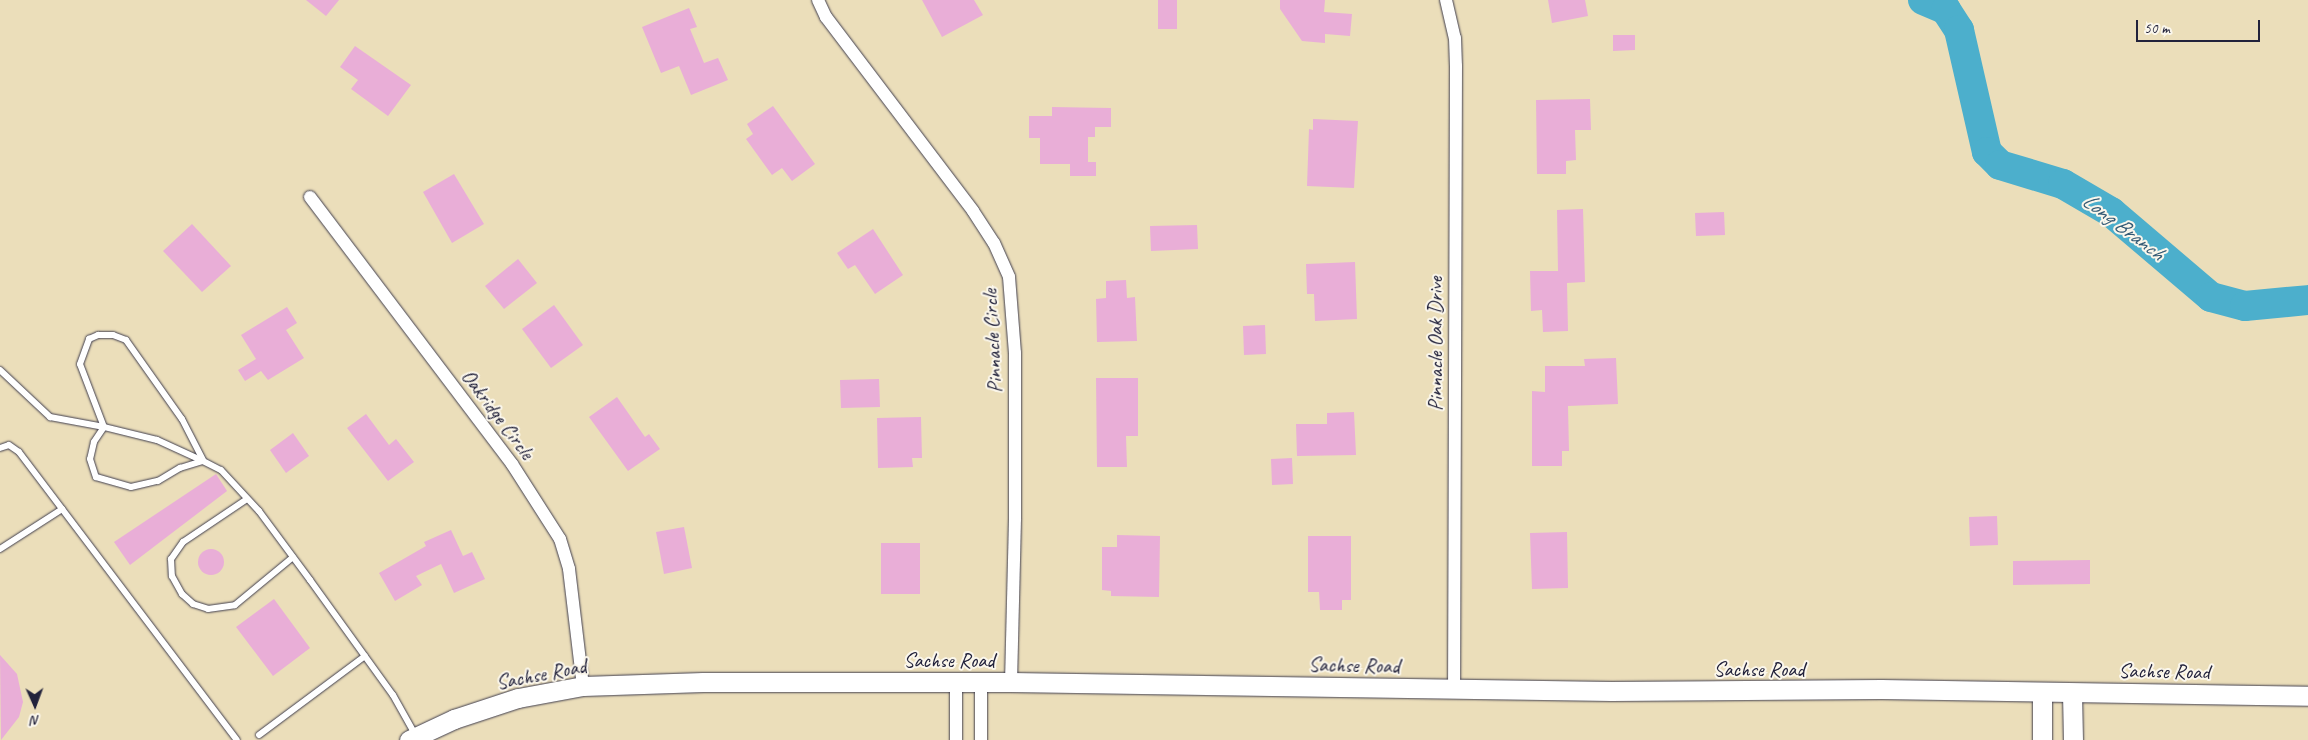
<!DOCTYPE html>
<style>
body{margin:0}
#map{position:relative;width:2308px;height:740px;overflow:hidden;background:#ebdeba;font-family:Caveat,sans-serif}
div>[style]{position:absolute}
.river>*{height:30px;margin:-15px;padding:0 15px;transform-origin:15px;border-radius:15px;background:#4cafcc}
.building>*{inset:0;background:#e9aed7}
.round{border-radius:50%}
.roads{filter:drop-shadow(0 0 1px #403e4e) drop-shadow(0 0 1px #403e4e)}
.service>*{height:6px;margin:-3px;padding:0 3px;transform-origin:3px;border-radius:3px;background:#fff}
.minor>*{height:12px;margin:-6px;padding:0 6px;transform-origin:6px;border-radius:6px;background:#fff}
.secondary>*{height:19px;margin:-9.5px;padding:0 9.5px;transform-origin:9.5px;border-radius:9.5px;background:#fff}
span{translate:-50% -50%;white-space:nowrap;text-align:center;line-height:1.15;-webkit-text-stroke:4px #fbf7ec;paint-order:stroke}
.street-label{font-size:21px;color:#22223b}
.water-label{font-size:22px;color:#335a75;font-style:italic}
.north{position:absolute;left:10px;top:680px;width:50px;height:50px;-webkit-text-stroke:4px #fbf7ec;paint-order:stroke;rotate:178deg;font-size:14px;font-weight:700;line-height:20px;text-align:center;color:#22223b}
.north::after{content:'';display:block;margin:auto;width:18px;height:22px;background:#22223b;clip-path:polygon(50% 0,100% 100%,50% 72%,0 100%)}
.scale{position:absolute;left:2136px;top:20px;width:124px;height:22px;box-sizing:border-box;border:2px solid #22223b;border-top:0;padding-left:6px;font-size:15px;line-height:18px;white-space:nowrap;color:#22223b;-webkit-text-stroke:4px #fbf7ec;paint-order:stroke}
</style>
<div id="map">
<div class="river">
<div style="left:1923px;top:0;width:25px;rotate:23deg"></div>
<div style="left:1946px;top:10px;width:24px;rotate:57deg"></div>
<div style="left:1959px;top:30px;width:125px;rotate:77.1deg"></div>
<div style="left:1987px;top:152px;width:18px;rotate:45deg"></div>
<div style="left:2000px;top:165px;width:66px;rotate:16.8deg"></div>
<div style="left:2063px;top:184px;width:56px;rotate:30.3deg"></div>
<div style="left:2111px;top:212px;width:131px;rotate:40.4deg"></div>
<div style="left:2211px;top:297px;width:35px;rotate:15deg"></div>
<div style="left:2245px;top:306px;width:63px;rotate:-5.4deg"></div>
</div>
<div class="building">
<div style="clip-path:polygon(306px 0,339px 0,326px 16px)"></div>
<div style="clip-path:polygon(922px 0,974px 0,983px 15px,942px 37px)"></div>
<div style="clip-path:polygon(1158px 0,1177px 0,1177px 29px,1158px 29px)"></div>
<div style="clip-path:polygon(1280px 0,1325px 0,1324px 12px,1352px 14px,1350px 36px,1325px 34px,1325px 43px,1302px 41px,1280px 9px)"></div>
<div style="clip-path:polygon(1548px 0,1585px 0,1588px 16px,1552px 23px)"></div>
<div style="clip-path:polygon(689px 8px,697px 27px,690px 29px,704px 63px,718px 58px,728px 80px,691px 95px,679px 66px,661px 73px,642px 27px)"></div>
<div style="clip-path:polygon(1613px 35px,1635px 35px,1635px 50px,1613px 51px)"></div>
<div style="clip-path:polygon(355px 46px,411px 85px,388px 116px,351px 89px,358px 80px,340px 67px)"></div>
<div style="clip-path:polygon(1590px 99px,1591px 130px,1575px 130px,1576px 160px,1566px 161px,1566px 174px,1537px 174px,1536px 100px)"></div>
<div style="clip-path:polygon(773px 106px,815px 164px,792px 181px,782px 168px,772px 175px,746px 139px,753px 134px,747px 124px)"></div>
<div style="clip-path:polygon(1052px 107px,1111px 108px,1111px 127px,1095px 127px,1095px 137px,1088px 137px,1088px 162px,1096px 162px,1096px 176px,1070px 176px,1070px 164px,1040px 164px,1040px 138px,1029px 138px,1029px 116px,1052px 116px)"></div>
<div style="clip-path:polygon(1313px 119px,1358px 121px,1354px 188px,1307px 186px,1309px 129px,1313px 130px)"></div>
<div style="clip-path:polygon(454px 174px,484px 224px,452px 243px,423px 192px)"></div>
<div style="clip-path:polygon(1583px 209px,1585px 282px,1567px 283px,1568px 331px,1543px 332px,1542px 310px,1531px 311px,1530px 271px,1558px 271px,1557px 210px)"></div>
<div style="clip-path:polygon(1724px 212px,1725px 235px,1696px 236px,1695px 213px)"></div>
<div style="clip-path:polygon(192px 224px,231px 266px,202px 292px,163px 251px)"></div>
<div style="clip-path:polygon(1197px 225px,1198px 249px,1151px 251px,1150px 226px)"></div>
<div style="clip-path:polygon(873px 229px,903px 275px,875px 294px,855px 265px,848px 269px,837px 253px)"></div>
<div style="clip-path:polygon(518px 259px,537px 283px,504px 309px,485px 286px)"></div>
<div style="clip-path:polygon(1355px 262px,1357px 319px,1315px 321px,1314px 294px,1307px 294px,1306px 264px)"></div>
<div style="clip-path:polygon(1126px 280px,1127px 298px,1135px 297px,1137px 341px,1097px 342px,1096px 299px,1106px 298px,1106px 281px)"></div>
<div style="clip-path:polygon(554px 305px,583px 345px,551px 368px,522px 329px)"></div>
<div style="clip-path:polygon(287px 307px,297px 323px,286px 330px,304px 358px,268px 380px,261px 371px,245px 381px,238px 370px,256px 359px,241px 335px)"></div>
<div style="clip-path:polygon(1265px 325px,1266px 354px,1244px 355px,1243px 326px)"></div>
<div style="clip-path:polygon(1616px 358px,1618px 404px,1568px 406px,1569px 451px,1562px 451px,1562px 466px,1532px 466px,1532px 391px,1545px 392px,1545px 366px,1585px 366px,1584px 359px)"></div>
<div style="clip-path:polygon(1096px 378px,1138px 378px,1138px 436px,1126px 436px,1127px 467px,1097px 467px)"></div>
<div style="clip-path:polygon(879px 379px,880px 407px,841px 408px,840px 380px)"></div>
<div style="clip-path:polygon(617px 397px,645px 437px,649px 434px,660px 449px,628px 471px,589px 417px)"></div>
<div style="clip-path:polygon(1354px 412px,1356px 455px,1297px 456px,1296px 424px,1327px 424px,1327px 413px)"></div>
<div style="clip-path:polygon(366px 414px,389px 445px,396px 439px,414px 462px,388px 481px,347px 428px)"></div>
<div style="clip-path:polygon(921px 417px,922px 458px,912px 458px,913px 467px,878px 468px,877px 418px)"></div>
<div style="clip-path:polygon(293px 433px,309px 456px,286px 473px,270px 450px)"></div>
<div style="clip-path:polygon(1292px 458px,1293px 484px,1272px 485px,1271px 459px)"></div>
<div style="clip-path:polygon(216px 474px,227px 491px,130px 565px,114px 542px)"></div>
<div style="clip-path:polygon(1997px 516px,1998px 545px,1970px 546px,1969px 517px)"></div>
<div style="clip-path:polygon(684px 527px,692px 568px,664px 574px,656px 532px)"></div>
<div style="clip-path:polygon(451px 530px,463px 556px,472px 552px,485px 579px,454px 593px,441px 564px,416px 576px,422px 585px,395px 601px,379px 573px,426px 546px,424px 542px)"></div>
<div style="clip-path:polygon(1567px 532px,1568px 588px,1532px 589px,1530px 533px)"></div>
<div style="clip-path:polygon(1117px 535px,1160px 536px,1159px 597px,1111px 596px,1111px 591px,1102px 590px,1102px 547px,1117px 547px)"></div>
<div style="clip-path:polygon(1308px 536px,1351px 536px,1351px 600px,1342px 600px,1342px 610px,1320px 610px,1319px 592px,1308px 592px)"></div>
<div style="clip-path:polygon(881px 543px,920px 543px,920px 594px,881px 594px)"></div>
<div class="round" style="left:198px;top:549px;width:26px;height:26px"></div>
<div style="clip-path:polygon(2090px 560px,2090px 584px,2013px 585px,2013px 561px)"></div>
<div style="clip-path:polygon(274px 599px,310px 648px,273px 676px,236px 627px)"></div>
<div style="clip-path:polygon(0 655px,17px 674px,23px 702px,19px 717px,1px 740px)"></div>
</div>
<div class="roads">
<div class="service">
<div style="left:0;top:370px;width:69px;rotate:43.2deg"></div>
<div style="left:50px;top:417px;width:55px;rotate:10.5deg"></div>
<div style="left:104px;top:427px;width:67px;rotate:-110.9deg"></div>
<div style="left:80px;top:364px;width:27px;rotate:-70deg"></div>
<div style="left:89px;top:339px;width:10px;rotate:-24deg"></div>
<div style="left:98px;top:335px;width:15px"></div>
<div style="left:113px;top:335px;width:14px;rotate:21deg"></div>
<div style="left:126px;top:340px;width:97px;rotate:54.7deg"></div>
<div style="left:182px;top:419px;width:46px;rotate:62.9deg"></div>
<div style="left:0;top:448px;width:9px;rotate:-18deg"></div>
<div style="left:9px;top:445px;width:12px;rotate:35deg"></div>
<div style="left:19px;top:452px;width:361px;rotate:52.9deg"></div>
<div style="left:203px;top:461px;width:51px;rotate:-155.5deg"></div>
<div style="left:157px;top:440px;width:55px;rotate:-166.2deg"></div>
<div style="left:104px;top:427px;width:18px;rotate:124deg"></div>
<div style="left:94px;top:442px;width:17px;rotate:103deg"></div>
<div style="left:90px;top:459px;width:19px;rotate:72deg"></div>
<div style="left:96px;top:477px;width:36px;rotate:16deg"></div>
<div style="left:131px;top:487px;width:28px;rotate:-13deg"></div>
<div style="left:158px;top:481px;width:26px;rotate:-31deg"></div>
<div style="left:180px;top:468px;width:24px;rotate:-17deg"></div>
<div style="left:203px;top:461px;width:20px;rotate:27deg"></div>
<div style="left:221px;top:470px;width:56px;rotate:47.2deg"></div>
<div style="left:259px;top:511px;width:86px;rotate:53.5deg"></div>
<div style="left:310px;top:580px;width:142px;rotate:54.2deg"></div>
<div style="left:393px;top:695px;width:47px;rotate:60.7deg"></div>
<div style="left:247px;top:499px;width:77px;rotate:146.1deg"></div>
<div style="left:183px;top:542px;width:21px;rotate:125deg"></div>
<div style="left:171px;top:559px;width:17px;rotate:87deg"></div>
<div style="left:172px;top:576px;width:21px;rotate:61deg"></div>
<div style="left:182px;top:594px;width:15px;rotate:42deg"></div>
<div style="left:193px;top:604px;width:16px;rotate:18deg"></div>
<div style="left:208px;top:609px;width:27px;rotate:-8deg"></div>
<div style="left:235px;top:605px;width:75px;rotate:-39.6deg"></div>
<div style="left:0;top:549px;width:74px;rotate:-32.8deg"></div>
<div style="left:259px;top:735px;width:132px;rotate:-36.7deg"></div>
</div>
<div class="minor">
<div style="left:818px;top:0;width:19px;rotate:65deg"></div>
<div style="left:826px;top:17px;width:243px;rotate:52.8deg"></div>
<div style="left:973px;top:211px;width:38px;rotate:57deg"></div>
<div style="left:994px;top:243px;width:37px;rotate:66deg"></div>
<div style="left:1009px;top:277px;width:76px;rotate:85.5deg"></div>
<div style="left:1015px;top:353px;width:166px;rotate:90deg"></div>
<div style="left:1015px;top:519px;width:163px;rotate:91.4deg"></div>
<div style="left:1446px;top:0;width:39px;rotate:77deg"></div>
<div style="left:1455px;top:38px;width:28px;rotate:88deg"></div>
<div style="left:1456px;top:66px;width:623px;rotate:90.18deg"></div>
<div style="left:310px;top:197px;width:335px;rotate:52.9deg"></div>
<div style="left:512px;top:464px;width:89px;rotate:57.4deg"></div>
<div style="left:560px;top:539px;width:31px;rotate:73deg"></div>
<div style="left:569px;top:569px;width:118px;rotate:83.2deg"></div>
<div style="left:981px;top:682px;width:58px;rotate:90deg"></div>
<div style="left:956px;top:740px;width:57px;rotate:-90deg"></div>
</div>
<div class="secondary">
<div style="left:2042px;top:692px;width:48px;rotate:90deg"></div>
<div style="left:2072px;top:693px;width:47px;rotate:88.8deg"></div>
<div style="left:409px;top:740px;width:50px;rotate:-25deg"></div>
<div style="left:454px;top:719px;width:67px;rotate:-18.2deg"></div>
<div style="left:518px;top:698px;width:66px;rotate:-10.5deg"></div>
<div style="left:583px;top:686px;width:120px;rotate:-1.9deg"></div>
<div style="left:703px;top:682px;width:308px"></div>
<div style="left:1011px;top:682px;width:600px;rotate:0.86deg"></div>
<div style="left:1611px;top:691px;width:270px;rotate:-0.4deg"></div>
<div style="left:1881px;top:689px;width:427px;rotate:0.9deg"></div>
</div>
</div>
<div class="street-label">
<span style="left:992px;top:341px;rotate:-93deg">Pinnacle Circle</span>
<span style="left:1435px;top:344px;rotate:-90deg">Pinnacle Oak Drive</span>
<span style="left:498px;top:414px;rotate:53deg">Oakridge Circle</span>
<span style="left:949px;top:660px">Sachse Road</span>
<span style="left:1354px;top:665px;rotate:1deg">Sachse Road</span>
<span style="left:1759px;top:669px">Sachse Road</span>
<span style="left:2164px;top:671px;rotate:1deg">Sachse Road</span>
<span style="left:541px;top:674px;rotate:-11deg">Sachse Road</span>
</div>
<div class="water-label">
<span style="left:2123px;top:227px;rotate:37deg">Long Branch</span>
</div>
<div class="north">N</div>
<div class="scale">50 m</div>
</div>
